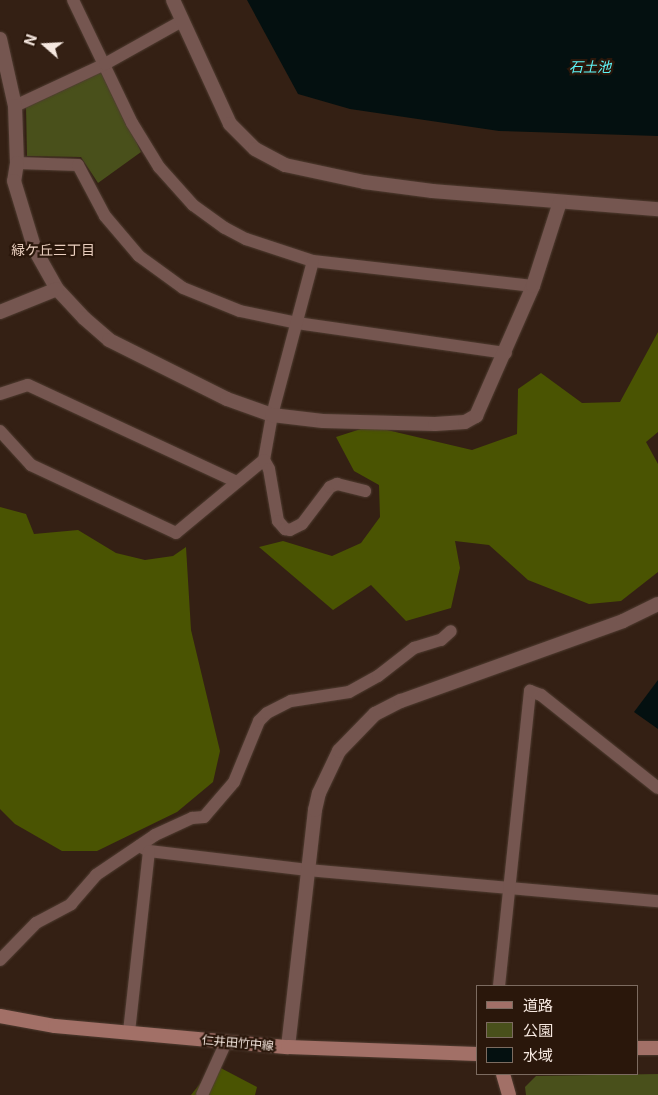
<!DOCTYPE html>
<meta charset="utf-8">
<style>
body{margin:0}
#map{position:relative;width:658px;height:1095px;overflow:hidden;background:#342014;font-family:Inter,"Noto Sans JP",sans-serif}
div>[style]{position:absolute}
.green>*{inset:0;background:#49501b}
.forest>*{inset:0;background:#4a5402}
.water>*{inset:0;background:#041010}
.roads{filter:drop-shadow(0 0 1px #4f3c31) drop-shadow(0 0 1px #4f3c31)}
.minor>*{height:12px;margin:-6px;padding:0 6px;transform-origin:6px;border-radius:6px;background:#755650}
.tertiary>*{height:14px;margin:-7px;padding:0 7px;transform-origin:7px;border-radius:7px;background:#755650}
.secondary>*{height:14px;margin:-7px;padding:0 7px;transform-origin:7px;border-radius:7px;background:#a27067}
span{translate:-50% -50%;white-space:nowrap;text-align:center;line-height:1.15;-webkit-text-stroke:4.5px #2a170b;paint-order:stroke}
.street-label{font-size:12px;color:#f6e8e0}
.water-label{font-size:14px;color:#5ef4f7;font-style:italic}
.neighbourhood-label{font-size:14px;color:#eacfbf}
.legend{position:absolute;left:476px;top:985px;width:162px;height:90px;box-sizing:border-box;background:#2a170b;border:1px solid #7c6b60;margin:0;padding:6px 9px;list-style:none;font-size:15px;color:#f6e8e0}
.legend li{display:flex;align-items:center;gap:10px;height:25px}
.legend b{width:25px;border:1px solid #7c6b60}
.north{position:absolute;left:20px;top:20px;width:50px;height:50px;-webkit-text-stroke:4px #2a170b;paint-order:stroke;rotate:289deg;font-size:14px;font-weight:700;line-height:20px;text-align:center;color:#f6e8e0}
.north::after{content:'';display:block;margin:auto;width:18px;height:22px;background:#f6e8e0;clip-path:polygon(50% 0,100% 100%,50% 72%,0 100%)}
</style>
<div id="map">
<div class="green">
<div style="clip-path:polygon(102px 70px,141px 152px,98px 183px,81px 157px,27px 156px,26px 107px)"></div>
<div style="clip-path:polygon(658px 1074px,658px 1095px,526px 1095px,525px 1087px,536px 1076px)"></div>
</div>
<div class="forest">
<div style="clip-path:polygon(658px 332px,658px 432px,646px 442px,658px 464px,658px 572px,621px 601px,589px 604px,528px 580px,489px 545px,455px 541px,460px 568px,451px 608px,406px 621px,371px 585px,333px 610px,259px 547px,283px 541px,332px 556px,361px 543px,380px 517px,379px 485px,354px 471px,336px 437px,370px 426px,472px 450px,517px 434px,518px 389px,541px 373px,582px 403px,620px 402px)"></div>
<div style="clip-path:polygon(0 507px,26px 514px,34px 534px,78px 530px,116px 553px,145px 560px,173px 556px,186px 547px,191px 630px,220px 751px,213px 782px,177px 812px,97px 851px,62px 851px,15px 824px,0 809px)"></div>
<div style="clip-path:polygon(215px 1065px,257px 1087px,255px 1095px,191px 1095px)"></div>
</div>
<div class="water">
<div style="clip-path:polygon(247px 0,658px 0,658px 136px,499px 131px,350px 109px,298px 94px)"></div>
<div style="clip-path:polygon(658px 680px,658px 729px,634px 712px)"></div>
</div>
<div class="roads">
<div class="minor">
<div style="left:73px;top:0;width:136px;rotate:64.4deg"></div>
<div style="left:132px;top:123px;width:52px;rotate:58.5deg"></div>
<div style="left:159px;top:167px;width:51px;rotate:48.2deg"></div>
<div style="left:193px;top:205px;width:39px;rotate:36deg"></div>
<div style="left:225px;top:228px;width:24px;rotate:28deg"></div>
<div style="left:246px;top:239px;width:71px;rotate:18.2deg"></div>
<div style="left:313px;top:261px;width:221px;rotate:6.5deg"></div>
<div style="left:15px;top:106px;width:99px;rotate:-25deg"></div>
<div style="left:105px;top:64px;width:86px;rotate:-29.2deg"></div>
<div style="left:17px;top:163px;width:61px;rotate:1.9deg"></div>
<div style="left:78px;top:165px;width:58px;rotate:62.1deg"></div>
<div style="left:105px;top:216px;width:52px;rotate:49.6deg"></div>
<div style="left:139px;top:256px;width:54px;rotate:36deg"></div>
<div style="left:183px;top:288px;width:61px;rotate:22deg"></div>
<div style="left:240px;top:311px;width:58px;rotate:11.9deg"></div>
<div style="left:297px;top:323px;width:211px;rotate:8.2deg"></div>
<div style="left:0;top:394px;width:29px;rotate:-18deg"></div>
<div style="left:28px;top:385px;width:230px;rotate:24.9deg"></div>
<div style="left:0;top:431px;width:46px;rotate:47.6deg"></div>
<div style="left:31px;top:465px;width:160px;rotate:25.1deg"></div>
<div style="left:176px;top:533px;width:114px;rotate:-39.7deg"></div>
<div style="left:264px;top:460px;width:46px;rotate:-79.9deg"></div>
<div style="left:272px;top:415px;width:159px;rotate:-75.1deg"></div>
<div style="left:264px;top:460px;width:10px;rotate:61deg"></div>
<div style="left:269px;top:469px;width:53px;rotate:80.2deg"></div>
<div style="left:278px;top:521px;width:11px;rotate:49deg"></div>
<div style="left:285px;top:529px;width:5px;rotate:11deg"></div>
<div style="left:290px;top:530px;width:13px;rotate:-27deg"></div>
<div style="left:302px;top:524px;width:46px;rotate:-52.9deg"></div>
<div style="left:330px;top:487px;width:8px;rotate:-23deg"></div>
<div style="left:337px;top:484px;width:29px;rotate:14deg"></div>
<div style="left:139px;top:846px;width:11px;rotate:27deg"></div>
<div style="left:149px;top:851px;width:160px;rotate:6.8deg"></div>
<div style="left:308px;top:870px;width:351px;rotate:5.1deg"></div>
<div style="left:0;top:960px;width:52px;rotate:-45.8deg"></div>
<div style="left:36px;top:923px;width:40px;rotate:-28deg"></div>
<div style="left:71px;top:904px;width:38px;rotate:-49deg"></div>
<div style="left:96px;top:875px;width:71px;rotate:-34.1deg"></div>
<div style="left:155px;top:835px;width:41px;rotate:-24.7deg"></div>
<div style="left:192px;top:818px;width:12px;rotate:-5deg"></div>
<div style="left:204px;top:817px;width:46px;rotate:-49.4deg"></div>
<div style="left:234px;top:782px;width:66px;rotate:-67.7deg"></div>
<div style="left:259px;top:721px;width:11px;rotate:-45deg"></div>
<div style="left:267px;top:713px;width:27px;rotate:-27deg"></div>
<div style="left:291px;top:701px;width:59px;rotate:-8.8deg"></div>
<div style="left:349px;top:692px;width:33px;rotate:-29deg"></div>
<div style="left:378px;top:676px;width:46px;rotate:-37.9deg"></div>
<div style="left:414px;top:648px;width:28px;rotate:-17deg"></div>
<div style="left:441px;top:640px;width:13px;rotate:-42deg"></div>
<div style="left:499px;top:986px;width:297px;rotate:-84deg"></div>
<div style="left:530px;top:691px;width:12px;rotate:20deg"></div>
<div style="left:541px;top:695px;width:149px;rotate:38.5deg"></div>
<div style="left:129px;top:1032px;width:182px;rotate:-83.7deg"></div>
<div style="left:202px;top:1095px;width:58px;rotate:-65.6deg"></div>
</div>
<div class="tertiary">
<div style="left:173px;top:0;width:136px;rotate:65.3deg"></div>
<div style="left:230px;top:124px;width:35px;rotate:45deg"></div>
<div style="left:255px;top:149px;width:34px;rotate:28deg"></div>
<div style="left:285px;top:165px;width:81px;rotate:12.1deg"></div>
<div style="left:364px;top:182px;width:69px;rotate:7.5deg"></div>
<div style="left:432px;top:191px;width:227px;rotate:4.6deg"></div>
<div style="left:0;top:39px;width:69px;rotate:77.4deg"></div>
<div style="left:15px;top:106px;width:57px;rotate:88deg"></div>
<div style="left:17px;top:163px;width:18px;rotate:99deg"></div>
<div style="left:14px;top:181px;width:72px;rotate:73.1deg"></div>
<div style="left:35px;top:250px;width:45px;rotate:60.6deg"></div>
<div style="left:57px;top:289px;width:40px;rotate:47deg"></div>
<div style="left:84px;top:318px;width:33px;rotate:41deg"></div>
<div style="left:109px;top:340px;width:132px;rotate:26.6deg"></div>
<div style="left:227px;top:399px;width:48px;rotate:19.6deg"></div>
<div style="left:272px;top:415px;width:51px;rotate:6.7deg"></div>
<div style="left:323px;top:421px;width:112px;rotate:1.5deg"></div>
<div style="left:435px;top:424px;width:30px;rotate:-4deg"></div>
<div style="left:465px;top:422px;width:13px;rotate:-29deg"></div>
<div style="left:476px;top:416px;width:142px;rotate:-66.3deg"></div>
<div style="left:533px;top:286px;width:88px;rotate:-72.2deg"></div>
<div style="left:0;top:312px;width:61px;rotate:-22deg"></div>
<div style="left:288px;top:1047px;width:239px;rotate:-83.5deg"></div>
<div style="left:315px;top:810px;width:17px;rotate:-77deg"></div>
<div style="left:319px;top:793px;width:47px;rotate:-64.5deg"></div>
<div style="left:339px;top:751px;width:52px;rotate:-45.8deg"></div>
<div style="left:375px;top:714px;width:29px;rotate:-27deg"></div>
<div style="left:401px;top:701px;width:236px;rotate:-19.8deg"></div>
<div style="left:623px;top:621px;width:39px;rotate:-26deg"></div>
</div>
<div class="secondary">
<div style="left:0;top:1016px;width:56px;rotate:10.3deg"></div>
<div style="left:55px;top:1026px;width:234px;rotate:5.2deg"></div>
<div style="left:288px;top:1047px;width:189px;rotate:2.1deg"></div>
<div style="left:637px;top:1048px;width:21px"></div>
<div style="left:503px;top:1074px;width:22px;rotate:74deg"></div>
</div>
</div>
<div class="street-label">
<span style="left:238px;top:1043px;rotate:5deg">仁井田竹中線</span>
</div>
<div class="water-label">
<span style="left:590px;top:67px">石土池</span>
</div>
<div class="neighbourhood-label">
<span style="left:53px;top:250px">緑ケ丘三丁目</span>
</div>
<ul class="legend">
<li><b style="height:6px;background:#a27067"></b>道路</li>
<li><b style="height:14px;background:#49501b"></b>公園</li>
<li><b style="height:14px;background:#041010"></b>水域</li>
</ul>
<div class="north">N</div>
</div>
